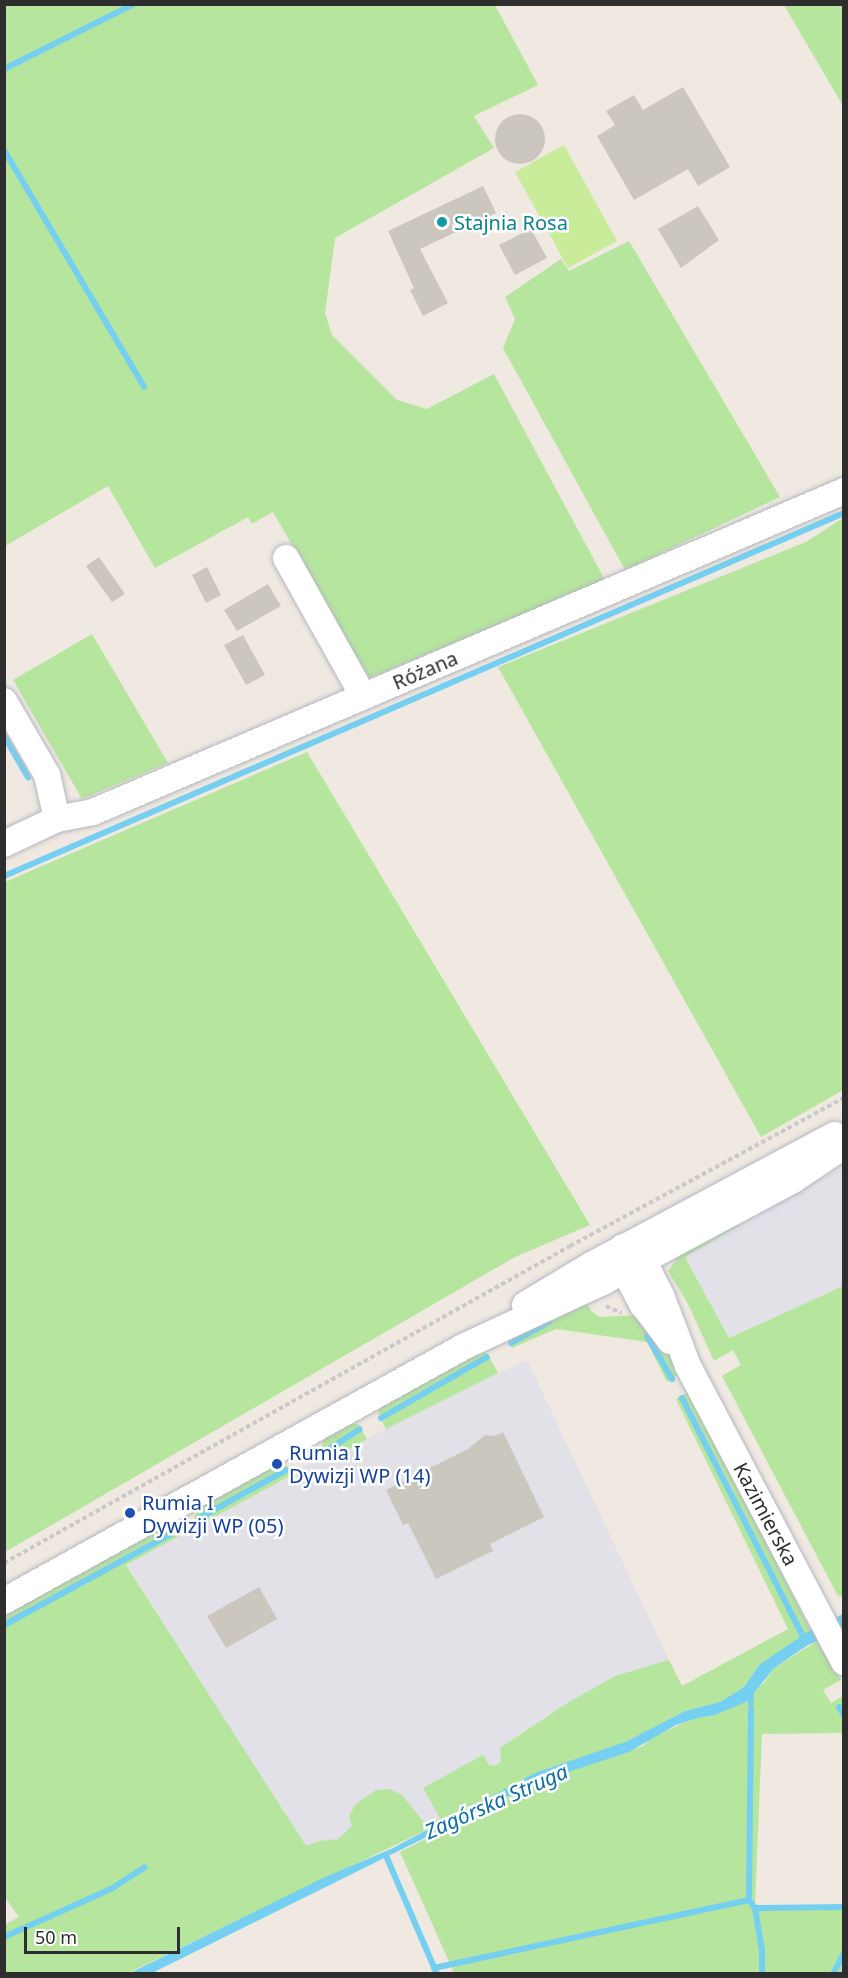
<!DOCTYPE html>
<meta charset="utf-8">
<style>
body{margin:0}
#map{position:relative;width:848px;height:1978px;overflow:hidden;background:#efe9e1;font-family:"Noto Sans",sans-serif}
div>[style]{position:absolute}
.industrial>*{inset:0;background:#e3e1e8}
.green>*{inset:0;background:#b6e59e}
.pitch>*{inset:0;background:#c9ec9a}
.water>*{inset:0;background:#75cff0}
.stream>*{height:6px;margin:-3px;padding:0 3px;transform-origin:3px;border-radius:3px;background:#75cff0}
.building>*{inset:0;background:#cbc7bf}
.round{border-radius:50%}
.path>*{height:4px;margin-top:-2px;transform-origin:0;background:repeating-linear-gradient(90deg,#c9c9c9 0 4.5px,transparent 0 7.5px)}
.roads{filter:drop-shadow(0 0 2px #b4b7c1) drop-shadow(0 0 2px #b4b7c1)}
.minor>*{height:26px;margin:-13px;padding:0 13px;transform-origin:13px;border-radius:13px;background:#fff}
.dots>*{width:16px;height:16px;translate:-50% -50%;box-sizing:border-box;border:3px solid #fff;border-radius:50%}
span{translate:-50% -50%;white-space:nowrap;text-align:center;line-height:1.15;-webkit-text-stroke:5px #fff;paint-order:stroke}
.culture-label{font-size:20px;color:#0d838f}
.left{translate:0 -50%;text-align:left}
.street-label{font-size:20px;color:#2e2e2e}
.transit-label{font-size:20px;color:#164399}
.water-label{font-size:21px;color:#0d6fa3;font-style:italic}
.frame{position:absolute;inset:0;border:6px solid #2e2e2e;pointer-events:none}
.scale{position:absolute;left:24px;top:1927px;width:156px;height:27px;box-sizing:border-box;border:3px solid #2e2e2e;border-top:0;padding-left:8px;font-size:18px;line-height:21px;white-space:nowrap;color:#2e2e2e;-webkit-text-stroke:4px #fff;paint-order:stroke}
</style>
<div id="map">
<div class="industrial">
<div style="clip-path:polygon(843px 1166px,843px 1286px,729px 1338px,685px 1256px)"></div>
<div style="clip-path:polygon(527px 1360px,687px 1698px,324px 1875px,126px 1564px,324px 1456px,333px 1458px,432px 1403px)"></div>
</div>
<div class="green">
<div style="clip-path:polygon(4px 5px,495px 5px,538px 85px,474px 116px,494px 148px,335px 238px,325px 313px,332px 335px,397px 400px,427px 409px,494px 374px,605px 580px,369px 678px,273px 512px,252px 524px,248px 517px,155px 568px,108px 486px,5px 546px)"></div>
<div style="clip-path:polygon(784px 5px,843px 5px,843px 106px)"></div>
<div style="clip-path:polygon(629px 241px,780px 497px,625px 570px,503px 348px,515px 319px,505px 297px,561px 259px,569px 271px)"></div>
<div style="clip-path:polygon(843px 518px,843px 1090px,761px 1137px,498px 667px,806px 542px)"></div>
<div style="clip-path:polygon(92px 634px,168px 763px,82px 799px,13px 680px)"></div>
<div style="clip-path:polygon(307px 752px,590px 1225px,515px 1257px,5px 1552px,5px 882px)"></div>
<div style="clip-path:polygon(738px 1221px,740px 1225px,685px 1257px,729px 1338px,843px 1286px,843px 1600px,841px 1595px,838px 1596px,722px 1376px,741px 1365px,733px 1350px,714px 1361px,687px 1302px,668px 1271px,683px 1251px)"></div>
<div style="clip-path:polygon(585px 1300px,592px 1312px,600px 1317px,638px 1315px,667px 1349px,680px 1374px,667px 1382px,647px 1342px,556px 1329px,512px 1348px,510px 1339px)"></div>
<div style="clip-path:polygon(479px 1352px,487px 1353px,498px 1373px,386px 1429px,378px 1413px,380px 1405px)"></div>
<div style="clip-path:polygon(690px 1391px,811px 1631px,760px 1664px,744px 1687px,720px 1702px,685px 1711px,625px 1742px,441px 1823px,128px 1973px,5px 1973px,4px 1925px,19px 1917px,4px 1896px,5px 1613px,168px 1523px,179px 1536px,126px 1565px,306px 1846px,319px 1841px,338px 1839px,352px 1826px,349px 1817px,355px 1805px,376px 1790px,390px 1789px,402px 1795px,426px 1825px,440px 1818px,423px 1788px,483px 1755px,489px 1765px,495px 1766px,501px 1761px,500px 1748px,564px 1705px,615px 1676px,669px 1660px,682px 1686px,788px 1629px,676px 1399px)"></div>
<div style="clip-path:polygon(349px 1423px,358px 1424px,367px 1439px,333px 1458px,324px 1456px,321px 1451px,324px 1438px)"></div>
<div style="clip-path:polygon(287px 1466px,297px 1472px,198px 1526px,194px 1517px,199px 1506px,270px 1467px)"></div>
<div style="clip-path:polygon(817px 1641px,841px 1680px,823px 1690px,831px 1703px,843px 1696px,843px 1733px,762px 1734px,755px 1905px,843px 1907px,843px 1973px,454px 1973px,400px 1852px,538px 1782px,643px 1746px,652px 1738px,763px 1684px,774px 1668px)"></div>
</div>
<div class="pitch">
<div style="clip-path:polygon(564px 145px,617px 241px,568px 268px,515px 172px)"></div>
</div>
<div class="water">
<div style="clip-path:polygon(843px 1614px,843px 1630px,808px 1645px,774px 1668px,754px 1693px,753px 1710px,749px 1710px,748px 1701px,715px 1715px,697px 1718px,676px 1725px,629px 1752px,538px 1782px,152px 1973px,128px 1974px,325px 1877px,391px 1849px,535px 1773px,625px 1742px,685px 1711px,720px 1702px,744px 1687px,760px 1664px,809px 1631px)"></div>
</div>
<div class="stream">
<div style="left:4px;top:69px;width:145px;rotate:-26.6deg"></div>
<div style="left:4px;top:150px;width:275px;rotate:59.4deg"></div>
<div style="left:4px;top:736px;width:48px;rotate:59.7deg"></div>
<div style="left:4px;top:876px;width:915px;rotate:-23.37deg"></div>
<div style="left:647px;top:1336px;width:50px;rotate:59.8deg"></div>
<div style="left:511px;top:1343px;width:43px;rotate:-28.9deg"></div>
<div style="left:682px;top:1398px;width:267px;rotate:63.1deg"></div>
<div style="left:381px;top:1418px;width:122px;rotate:-29.9deg"></div>
<div style="left:326px;top:1451px;width:40px;rotate:-32.9deg"></div>
<div style="left:201px;top:1517px;width:97px;rotate:-28.9deg"></div>
<div style="left:4px;top:1625px;width:190px;rotate:-28.6deg"></div>
<div style="left:839px;top:1707px;width:9px;rotate:58deg"></div>
<div style="left:751px;top:1710px;width:190px;rotate:90.6deg"></div>
<div style="left:749px;top:1900px;width:10px;rotate:53deg"></div>
<div style="left:387px;top:1858px;width:126px;rotate:66.7deg"></div>
<div style="left:4px;top:1937px;width:117px;rotate:-24.2deg"></div>
<div style="left:111px;top:1889px;width:40px;rotate:-32.9deg"></div>
<div style="left:434px;top:1968px;width:322px;rotate:-12.2deg"></div>
<div style="left:762px;top:1974px;width:24px;rotate:-90deg"></div>
<div style="left:762px;top:1950px;width:43px;rotate:-99.5deg"></div>
<div style="left:755px;top:1908px;width:89px;rotate:-0.6deg"></div>
<div style="left:833px;top:1974px;width:24px;rotate:-62deg"></div>
</div>
<div class="building">
<div style="clip-path:polygon(683px 87px,730px 167px,698px 186px,688px 169px,634px 200px,597px 136px,615px 125px,606px 111px,634px 95px,643px 110px)"></div>
<div class="round" style="left:495px;top:114px;width:50px;height:50px"></div>
<div style="clip-path:polygon(483px 186px,496px 213px,420px 249px,448px 303px,423px 316px,410px 290px,414px 288px,388px 231px)"></div>
<div style="clip-path:polygon(698px 206px,719px 240px,681px 268px,658px 229px)"></div>
<div style="clip-path:polygon(531px 229px,547px 258px,515px 275px,499px 245px)"></div>
<div style="clip-path:polygon(99px 557px,125px 594px,112px 602px,86px 566px)"></div>
<div style="clip-path:polygon(207px 567px,221px 595px,206px 603px,192px 575px)"></div>
<div style="clip-path:polygon(268px 584px,281px 606px,237px 631px,224px 610px)"></div>
<div style="clip-path:polygon(243px 635px,265px 675px,246px 685px,224px 645px)"></div>
<div style="clip-path:polygon(503px 1432px,544px 1517px,490px 1544px,493px 1551px,436px 1579px,408px 1523px,403px 1525px,386px 1490px,468px 1449px,485px 1435px,495px 1436px)"></div>
<div style="clip-path:polygon(259px 1587px,277px 1619px,226px 1648px,207px 1616px)"></div>
</div>
<div class="path">
<div style="left:606px;top:1306px;width:17px;rotate:25deg"></div>
<div style="left:4px;top:1563px;width:649px;rotate:-29.25deg"></div>
<div style="left:570px;top:1246px;width:311px;rotate:-28.4deg"></div>
</div>
<div class="roads">
<div class="minor">
<div style="left:286px;top:558px;width:158px;rotate:60.8deg"></div>
<div style="left:4px;top:701px;width:86px;rotate:59.8deg"></div>
<div style="left:47px;top:775px;width:45px;rotate:77.2deg"></div>
<div style="left:4px;top:844px;width:59px;rotate:-25.3deg"></div>
<div style="left:57px;top:819px;width:37px;rotate:-11deg"></div>
<div style="left:93px;top:812px;width:817px;rotate:-23.14deg"></div>
<div style="left:623px;top:1247px;width:24px;rotate:33deg"></div>
<div style="left:643px;top:1260px;width:39px;rotate:63deg"></div>
<div style="left:661px;top:1295px;width:76px;rotate:69.2deg"></div>
<div style="left:688px;top:1366px;width:335px;rotate:62.2deg"></div>
<div style="left:623px;top:1254px;width:16px;rotate:86deg"></div>
<div style="left:624px;top:1270px;width:40px;rotate:62deg"></div>
<div style="left:643px;top:1305px;width:45px;rotate:53.1deg"></div>
<div style="left:525px;top:1305px;width:79px;rotate:-31.1deg"></div>
<div style="left:593px;top:1264px;width:274px;rotate:-28.1deg"></div>
<div style="left:4px;top:1601px;width:527px;rotate:-28.95deg"></div>
<div style="left:465px;top:1346px;width:152px;rotate:-24.9deg"></div>
<div style="left:603px;top:1282px;width:216px;rotate:-28.2deg"></div>
<div style="left:793px;top:1180px;width:61px;rotate:-33.7deg"></div>
</div>
</div>
<div class="dots">
<div style="left:442px;top:222px;background:#0f9aa8"></div>
<div style="left:277px;top:1464px;background:#1a4fb4"></div>
<div style="left:130px;top:1513px;background:#1a4fb4"></div>
</div>
<div class="culture-label">
<span class="left" style="left:454px;top:222px">Stajnia Rosa</span>
</div>
<div class="street-label">
<span style="left:425px;top:670px;rotate:-23deg">Różana</span>
<span style="left:766px;top:1514px;rotate:62deg">Kazimierska</span>
</div>
<div class="transit-label">
<span class="left" style="left:289px;top:1464px">Rumia I<br>Dywizji WP (14)</span>
<span class="left" style="left:142px;top:1514px">Rumia I<br>Dywizji WP (05)</span>
</div>
<div class="water-label">
<span style="left:496px;top:1801px;rotate:-24deg">Zagórska Struga</span>
</div>
<div class="frame"></div>
<div class="scale">50 m</div>
</div>
